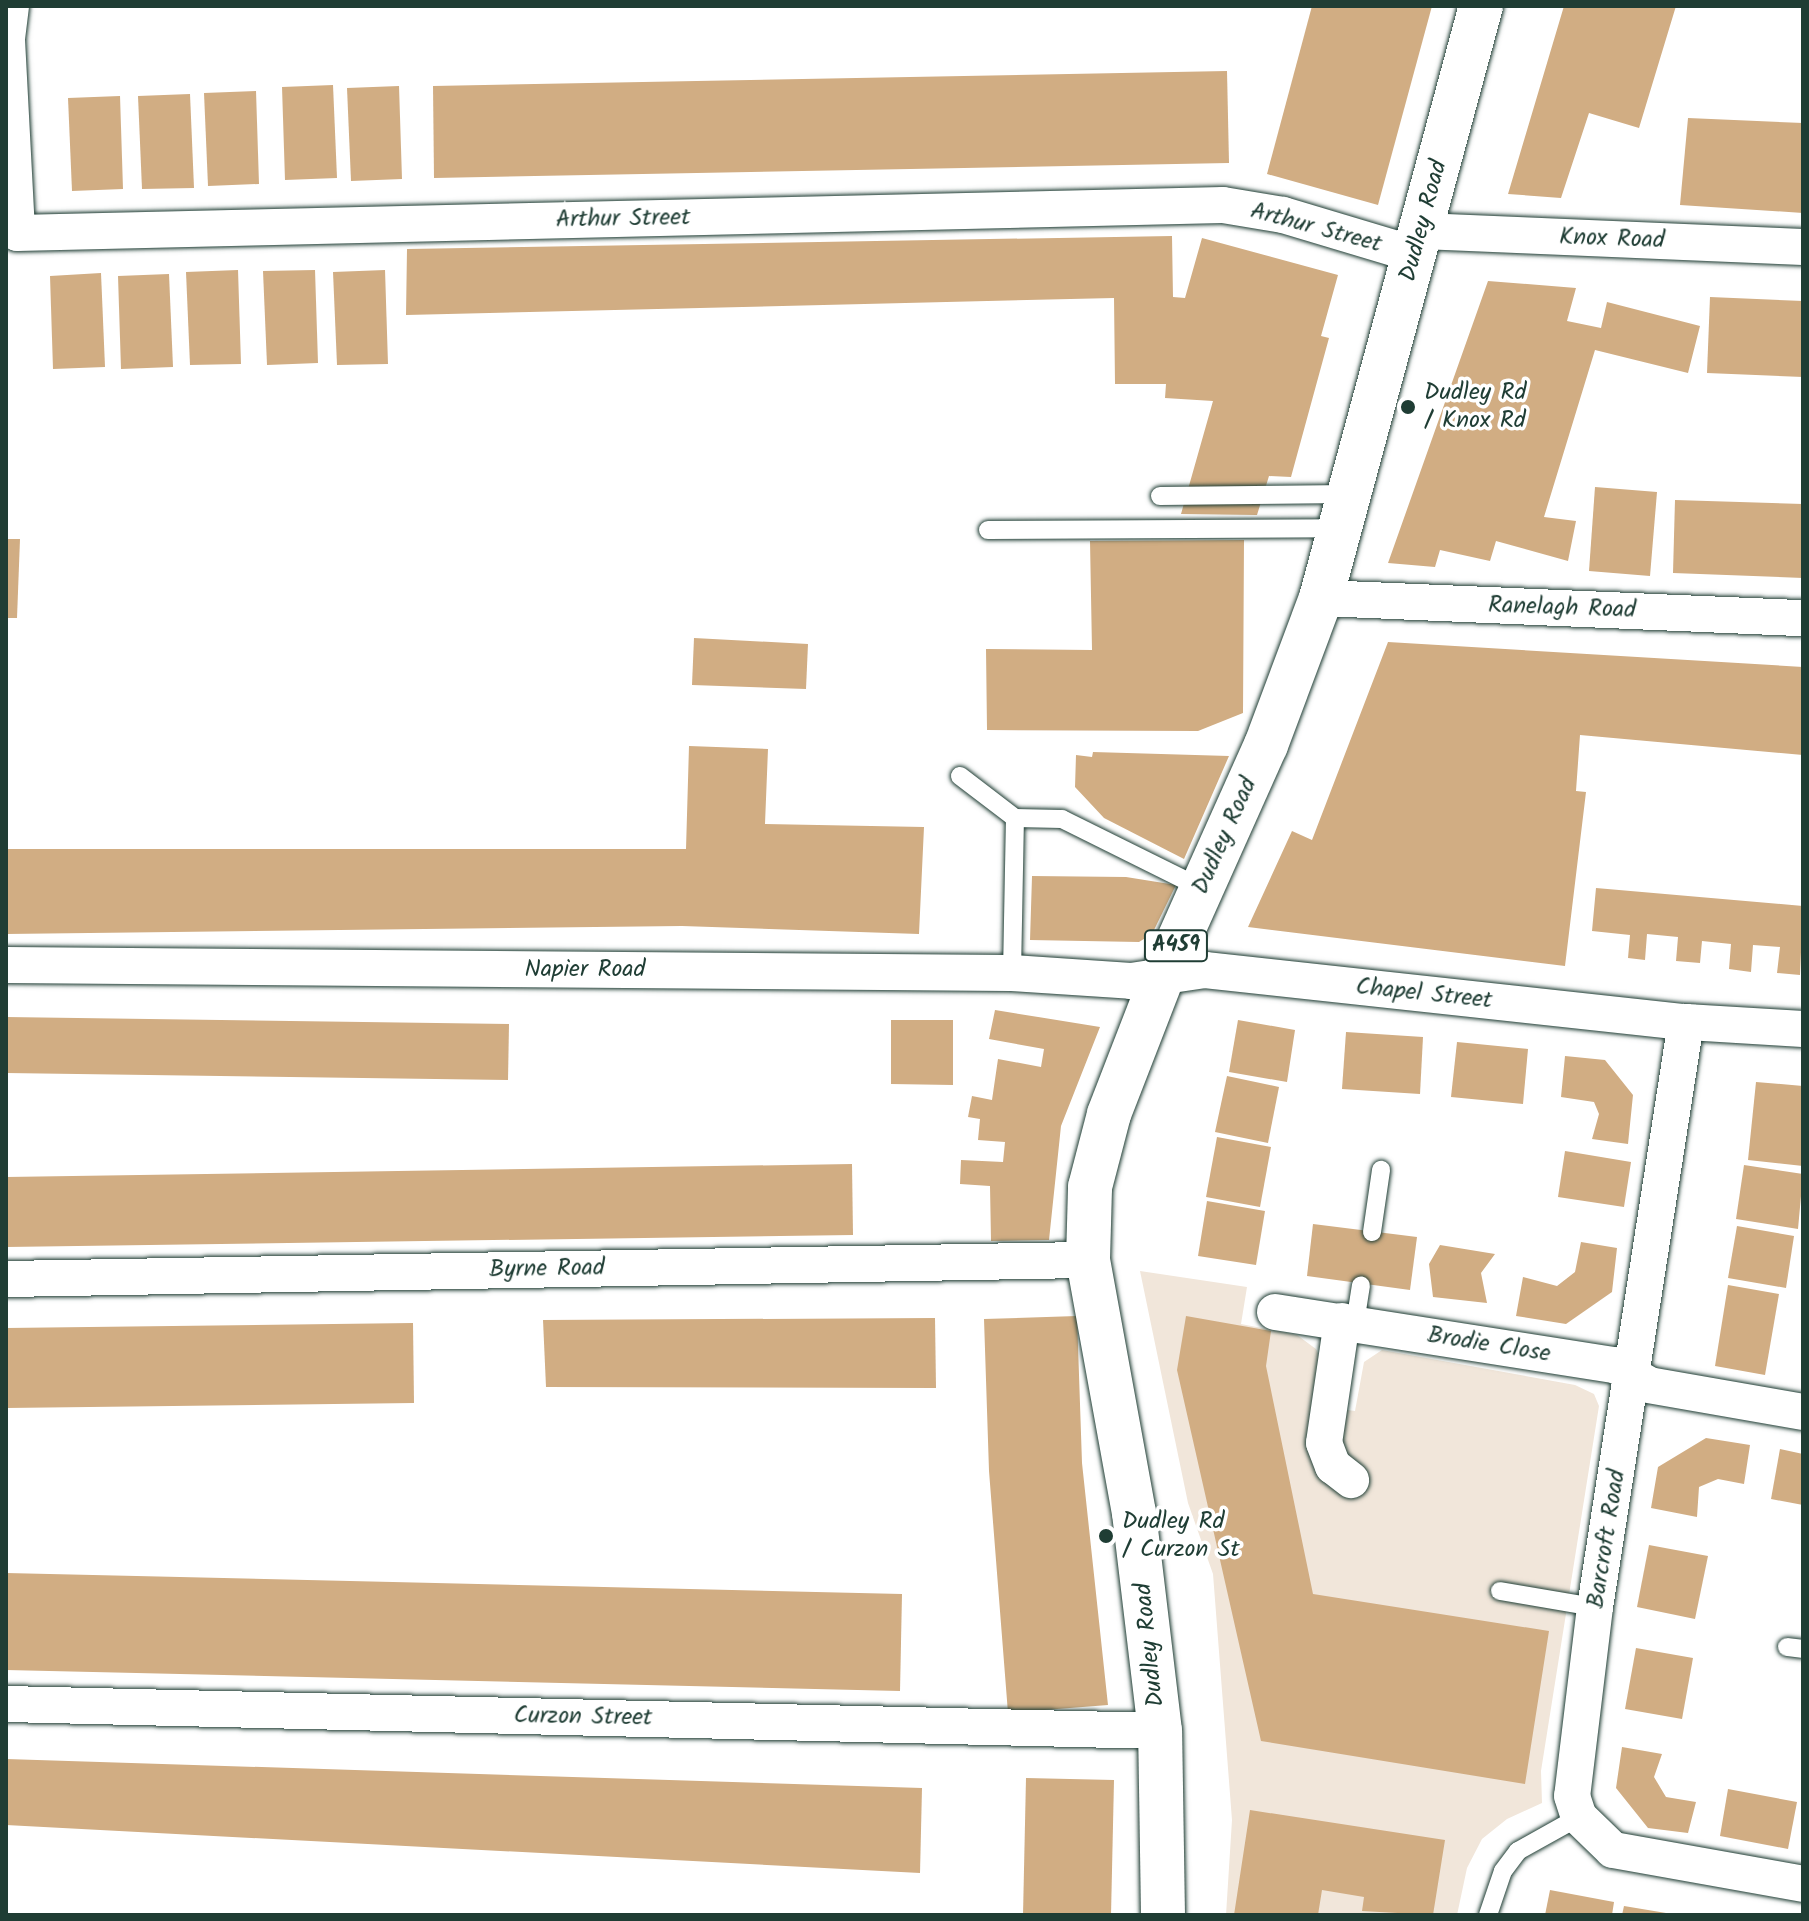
<!DOCTYPE html>
<style>
body{margin:0}
#map{position:relative;width:1809px;height:1921px;overflow:hidden;background:#fff;font-family:Kalam,sans-serif}
div>[style]{position:absolute}
.built>*{inset:0;background:#f1e6da}
.building>*{inset:0;background:#d1ad83}
.roads{filter:drop-shadow(0 0 2px #1f3d34) drop-shadow(0 0 2px #1f3d34)}
.service>*{height:18px;margin:-9px;padding:0 9px;transform-origin:9px;border-radius:9px;background:#fff}
.minor>*{height:36px;margin:-18px;padding:0 18px;transform-origin:18px;border-radius:18px;background:#fff}
.primary>*{height:44px;margin:-22px;padding:0 22px;transform-origin:22px;border-radius:22px;background:#fff}
.dots>*{width:22px;height:22px;translate:-50% -50%;box-sizing:border-box;border:4px solid #fff;border-radius:50%}
span{translate:-50% -50%;white-space:nowrap;text-align:center;line-height:1.15;-webkit-text-stroke:7px #fff;paint-order:stroke}
.shield-label span{padding:2px 6px;background:#fff;border:2px solid;border-radius:6px;-webkit-text-stroke-width:0}
.shield-label{font-size:22px;color:#1f3d34;font-weight:700}
.street-label{font-size:24px;color:#1f3d34}
.poi-label{font-size:24px;color:#1f3d34}
.left{translate:0 -50%;text-align:left}
.frame{position:absolute;inset:0;border:8px solid #1f3d34;pointer-events:none}
</style>
<div id="map">
<div class="built">
<div style="clip-path:polygon(1140px 1271px,1247px 1287px,1241px 1324px,1297px 1335px,1316px 1349px,1320px 1358px,1312px 1405px,1355px 1411px,1364px 1362px,1382px 1350px,1575px 1385px,1594px 1394px,1599px 1406px,1541px 1771px,1542px 1803px,1507px 1819px,1482px 1839px,1467px 1868px,1457px 1915px,1226px 1915px,1232px 1820px,1213px 1574px,1188px 1503px)"></div>
</div>
<div class="building">
<div style="clip-path:polygon(1312px 6px,1432px 6px,1378px 205px,1267px 174px)"></div>
<div style="clip-path:polygon(1564px 6px,1676px 6px,1639px 128px,1589px 113px,1561px 198px,1508px 194px)"></div>
<div style="clip-path:polygon(1227px 71px,1229px 163px,434px 178px,433px 86px)"></div>
<div style="clip-path:polygon(333px 85px,337px 178px,285px 180px,282px 87px)"></div>
<div style="clip-path:polygon(399px 86px,402px 179px,351px 181px,347px 88px)"></div>
<div style="clip-path:polygon(256px 91px,259px 184px,208px 186px,204px 93px)"></div>
<div style="clip-path:polygon(190px 94px,194px 188px,142px 189px,138px 96px)"></div>
<div style="clip-path:polygon(120px 96px,123px 189px,72px 191px,68px 98px)"></div>
<div style="clip-path:polygon(1688px 118px,1803px 123px,1803px 213px,1680px 205px)"></div>
<div style="clip-path:polygon(1172px 236px,1173px 297px,1185px 298px,1202px 238px,1338px 275px,1321px 336px,1329px 338px,1291px 477px,1269px 476px,1257px 515px,1181px 514px,1213px 401px,1165px 398px,1166px 384px,1115px 384px,1114px 298px,406px 315px,407px 249px)"></div>
<div style="clip-path:polygon(238px 270px,241px 364px,190px 365px,186px 272px)"></div>
<div style="clip-path:polygon(315px 270px,318px 363px,267px 365px,263px 271px)"></div>
<div style="clip-path:polygon(385px 270px,388px 364px,337px 365px,333px 272px)"></div>
<div style="clip-path:polygon(101px 273px,105px 367px,53px 369px,50px 276px)"></div>
<div style="clip-path:polygon(169px 274px,173px 367px,121px 369px,118px 276px)"></div>
<div style="clip-path:polygon(1488px 281px,1576px 288px,1567px 321px,1601px 328px,1607px 302px,1700px 326px,1688px 373px,1595px 350px,1544px 517px,1576px 521px,1568px 561px,1496px 541px,1490px 561px,1440px 550px,1435px 567px,1388px 563px)"></div>
<div style="clip-path:polygon(1710px 297px,1803px 301px,1803px 377px,1707px 373px)"></div>
<div style="clip-path:polygon(1595px 487px,1657px 492px,1650px 576px,1589px 571px)"></div>
<div style="clip-path:polygon(1675px 500px,1803px 504px,1803px 578px,1673px 573px)"></div>
<div style="clip-path:polygon(6px 539px,20px 539px,17px 618px,6px 618px)"></div>
<div style="clip-path:polygon(1244px 540px,1243px 713px,1198px 731px,987px 730px,986px 649px,1092px 650px,1090px 541px)"></div>
<div style="clip-path:polygon(694px 638px,808px 644px,806px 689px,692px 685px)"></div>
<div style="clip-path:polygon(1388px 642px,1803px 667px,1803px 755px,1580px 735px,1576px 791px,1586px 792px,1565px 966px,1248px 927px,1292px 831px,1312px 840px)"></div>
<div style="clip-path:polygon(689px 746px,768px 749px,765px 824px,924px 827px,919px 934px,682px 926px,6px 934px,6px 849px,686px 849px)"></div>
<div style="clip-path:polygon(1093px 752px,1229px 756px,1184px 859px,1104px 818px,1075px 787px,1076px 755px,1092px 757px)"></div>
<div style="clip-path:polygon(1032px 876px,1126px 877px,1176px 885px,1152px 934px,1139px 942px,1030px 940px)"></div>
<div style="clip-path:polygon(1596px 888px,1803px 906px,1800px 975px,1777px 973px,1780px 947px,1753px 945px,1751px 972px,1729px 969px,1731px 944px,1702px 941px,1700px 963px,1676px 961px,1678px 937px,1647px 934px,1645px 960px,1628px 958px,1630px 935px,1592px 931px)"></div>
<div style="clip-path:polygon(995px 1010px,1100px 1027px,1061px 1126px,1049px 1240px,991px 1241px,990px 1186px,960px 1184px,961px 1160px,1003px 1162px,1005px 1142px,978px 1140px,980px 1119px,968px 1117px,972px 1096px,992px 1100px,998px 1059px,1041px 1067px,1044px 1049px,989px 1039px)"></div>
<div style="clip-path:polygon(6px 1017px,509px 1024px,508px 1080px,6px 1073px)"></div>
<div style="clip-path:polygon(891px 1020px,953px 1020px,953px 1085px,891px 1084px)"></div>
<div style="clip-path:polygon(1238px 1020px,1295px 1030px,1287px 1082px,1229px 1072px)"></div>
<div style="clip-path:polygon(1346px 1032px,1423px 1037px,1420px 1094px,1342px 1089px)"></div>
<div style="clip-path:polygon(1457px 1042px,1528px 1049px,1523px 1104px,1451px 1097px)"></div>
<div style="clip-path:polygon(1565px 1056px,1605px 1060px,1633px 1095px,1628px 1144px,1592px 1139px,1599px 1114px,1594px 1102px,1561px 1097px)"></div>
<div style="clip-path:polygon(1227px 1076px,1279px 1087px,1268px 1143px,1215px 1132px)"></div>
<div style="clip-path:polygon(1756px 1082px,1803px 1086px,1803px 1166px,1748px 1160px)"></div>
<div style="clip-path:polygon(1217px 1137px,1271px 1147px,1260px 1207px,1206px 1197px)"></div>
<div style="clip-path:polygon(1565px 1151px,1631px 1162px,1624px 1207px,1558px 1197px)"></div>
<div style="clip-path:polygon(852px 1164px,853px 1235px,6px 1247px,6px 1177px)"></div>
<div style="clip-path:polygon(1744px 1165px,1803px 1174px,1798px 1229px,1736px 1219px)"></div>
<div style="clip-path:polygon(1207px 1201px,1265px 1211px,1256px 1265px,1198px 1256px)"></div>
<div style="clip-path:polygon(1313px 1224px,1417px 1237px,1410px 1290px,1307px 1276px)"></div>
<div style="clip-path:polygon(1737px 1226px,1794px 1236px,1786px 1288px,1728px 1278px)"></div>
<div style="clip-path:polygon(1581px 1242px,1617px 1248px,1612px 1292px,1566px 1324px,1516px 1316px,1523px 1277px,1557px 1286px,1575px 1272px)"></div>
<div style="clip-path:polygon(1440px 1245px,1495px 1254px,1481px 1273px,1487px 1303px,1433px 1297px,1429px 1264px)"></div>
<div style="clip-path:polygon(1728px 1285px,1779px 1294px,1765px 1375px,1715px 1366px)"></div>
<div style="clip-path:polygon(1077px 1316px,1082px 1463px,1108px 1705px,1008px 1713px,989px 1471px,984px 1319px)"></div>
<div style="clip-path:polygon(1186px 1316px,1271px 1331px,1266px 1366px,1313px 1594px,1549px 1631px,1525px 1784px,1261px 1741px,1177px 1370px)"></div>
<div style="clip-path:polygon(935px 1318px,936px 1388px,546px 1387px,543px 1320px)"></div>
<div style="clip-path:polygon(413px 1323px,414px 1403px,6px 1408px,6px 1328px)"></div>
<div style="clip-path:polygon(1706px 1438px,1750px 1445px,1744px 1484px,1718px 1479px,1699px 1487px,1697px 1517px,1651px 1508px,1658px 1467px)"></div>
<div style="clip-path:polygon(1780px 1449px,1803px 1454px,1803px 1505px,1771px 1499px)"></div>
<div style="clip-path:polygon(1649px 1545px,1708px 1556px,1695px 1619px,1637px 1607px)"></div>
<div style="clip-path:polygon(6px 1573px,902px 1594px,900px 1691px,6px 1670px)"></div>
<div style="clip-path:polygon(1636px 1648px,1693px 1658px,1682px 1719px,1625px 1709px)"></div>
<div style="clip-path:polygon(1622px 1747px,1662px 1754px,1654px 1777px,1666px 1797px,1696px 1802px,1688px 1833px,1648px 1828px,1616px 1788px)"></div>
<div style="clip-path:polygon(6px 1759px,922px 1788px,920px 1873px,6px 1825px)"></div>
<div style="clip-path:polygon(1026px 1778px,1114px 1780px,1111px 1915px,1023px 1915px)"></div>
<div style="clip-path:polygon(1728px 1789px,1797px 1802px,1788px 1849px,1720px 1836px)"></div>
<div style="clip-path:polygon(1250px 1810px,1445px 1840px,1433px 1915px,1362px 1911px,1364px 1897px,1322px 1890px,1318px 1915px,1234px 1915px)"></div>
<div style="clip-path:polygon(1550px 1890px,1614px 1902px,1612px 1915px,1545px 1915px)"></div>
<div style="clip-path:polygon(1624px 1906px,1666px 1913px,1666px 1915px,1622px 1915px)"></div>
</div>
<div class="roads">
<div class="service">
<div style="left:1160px;top:496px;width:189px;rotate:-0.6deg"></div>
<div style="left:988px;top:530px;width:353px;rotate:-0.3deg"></div>
<div style="left:960px;top:776px;width:69px;rotate:37.4deg"></div>
<div style="left:1012px;top:973px;width:155px;rotate:-88.9deg"></div>
<div style="left:1015px;top:818px;width:47px;rotate:1.2deg"></div>
<div style="left:1062px;top:819px;width:155px;rotate:26.4deg"></div>
<div style="left:1372px;top:1232px;width:63px;rotate:-81.7deg"></div>
<div style="left:1355px;top:1323px;width:38px;rotate:-81deg"></div>
<div style="left:1500px;top:1591px;width:96px;rotate:9.6deg"></div>
<div style="left:1787px;top:1647px;width:16px;rotate:7deg"></div>
<div style="left:1488px;top:1915px;width:46px;rotate:-71.2deg"></div>
<div style="left:1503px;top:1871px;width:25px;rotate:-53deg"></div>
<div style="left:1518px;top:1851px;width:70px;rotate:-29.1deg"></div>
</div>
<div class="minor">
<div style="left:11px;top:6px;width:34px;rotate:97deg"></div>
<div style="left:7px;top:40px;width:193px;rotate:87deg"></div>
<div style="left:17px;top:233px;width:1206px;rotate:-1.33deg"></div>
<div style="left:1223px;top:205px;width:61px;rotate:9.5deg"></div>
<div style="left:1283px;top:215px;width:139px;rotate:16.7deg"></div>
<div style="left:1422px;top:231px;width:381px;rotate:2.4deg"></div>
<div style="left:1321px;top:598px;width:482px;rotate:2.4deg"></div>
<div style="left:6px;top:965px;width:1006px;rotate:0.46deg"></div>
<div style="left:1012px;top:973px;width:119px;rotate:3.8deg"></div>
<div style="left:1131px;top:981px;width:75px;rotate:-8.5deg"></div>
<div style="left:1205px;top:970px;width:484px;rotate:6.2deg"></div>
<div style="left:1686px;top:1022px;width:117px;rotate:3.4deg"></div>
<div style="left:1686px;top:1022px;width:592px;rotate:98.84deg"></div>
<div style="left:1595px;top:1607px;width:190px;rotate:96.9deg"></div>
<div style="left:1572px;top:1796px;width:22px;rotate:72deg"></div>
<div style="left:1579px;top:1817px;width:47px;rotate:44.1deg"></div>
<div style="left:1613px;top:1850px;width:193px;rotate:10.1deg"></div>
<div style="left:6px;top:1279px;width:1082px;rotate:-1.01deg"></div>
<div style="left:1275px;top:1312px;width:344px;rotate:8.9deg"></div>
<div style="left:1615px;top:1365px;width:39px;rotate:30deg"></div>
<div style="left:1649px;top:1385px;width:156px;rotate:9.9deg"></div>
<div style="left:1342px;top:1321px;width:123px;rotate:98.4deg"></div>
<div style="left:1324px;top:1443px;width:25px;rotate:69deg"></div>
<div style="left:1333px;top:1466px;width:23px;rotate:38deg"></div>
<div style="left:6px;top:1704px;width:1154px;rotate:1.34deg"></div>
</div>
<div class="primary">
<div style="left:1163px;top:1915px;width:184px;rotate:-90.9deg"></div>
<div style="left:1160px;top:1731px;width:220px;rotate:-96.8deg"></div>
<div style="left:1134px;top:1513px;width:257px;rotate:-100.3deg"></div>
<div style="left:1088px;top:1260px;width:73px;rotate:-88.4deg"></div>
<div style="left:1090px;top:1187px;width:75px;rotate:-75.4deg"></div>
<div style="left:1109px;top:1114px;width:149px;rotate:-68.8deg"></div>
<div style="left:1163px;top:975px;width:252px;rotate:-65.9deg"></div>
<div style="left:1266px;top:745px;width:157px;rotate:-69.5deg"></div>
<div style="left:1321px;top:598px;width:613px;rotate:-74.88deg"></div>
</div>
</div>
<div class="dots">
<div style="left:1408px;top:407px;background:#1f3d34"></div>
<div style="left:1106px;top:1536px;background:#1f3d34"></div>
</div>
<div class="shield-label">
<span style="left:1176px;top:946px">A459</span>
</div>
<div class="street-label">
<span style="left:623px;top:219px;rotate:-1deg">Arthur Street</span>
<span style="left:1424px;top:221px;rotate:-75deg">Dudley Road</span>
<span style="left:1316px;top:228px;rotate:15deg">Arthur Street</span>
<span style="left:1612px;top:239px;rotate:2deg">Knox Road</span>
<span style="left:1562px;top:608px;rotate:2deg">Ranelagh Road</span>
<span style="left:1225px;top:836px;rotate:-66deg">Dudley Road</span>
<span style="left:585px;top:970px">Napier Road</span>
<span style="left:1424px;top:994px;rotate:6deg">Chapel Street</span>
<span style="left:547px;top:1269px;rotate:-1deg">Byrne Road</span>
<span style="left:1489px;top:1345px;rotate:9deg">Brodie Close</span>
<span style="left:1607px;top:1539px;rotate:-81deg">Barcroft Road</span>
<span style="left:1150px;top:1645px;rotate:-96deg">Dudley Road</span>
<span style="left:583px;top:1717px;rotate:1deg">Curzon Street</span>
</div>
<div class="poi-label">
<span class="left" style="left:1424px;top:407px">Dudley Rd<br>/ Knox Rd</span>
<span class="left" style="left:1122px;top:1536px">Dudley Rd<br>/ Curzon St</span>
</div>
<div class="frame"></div>
</div>
